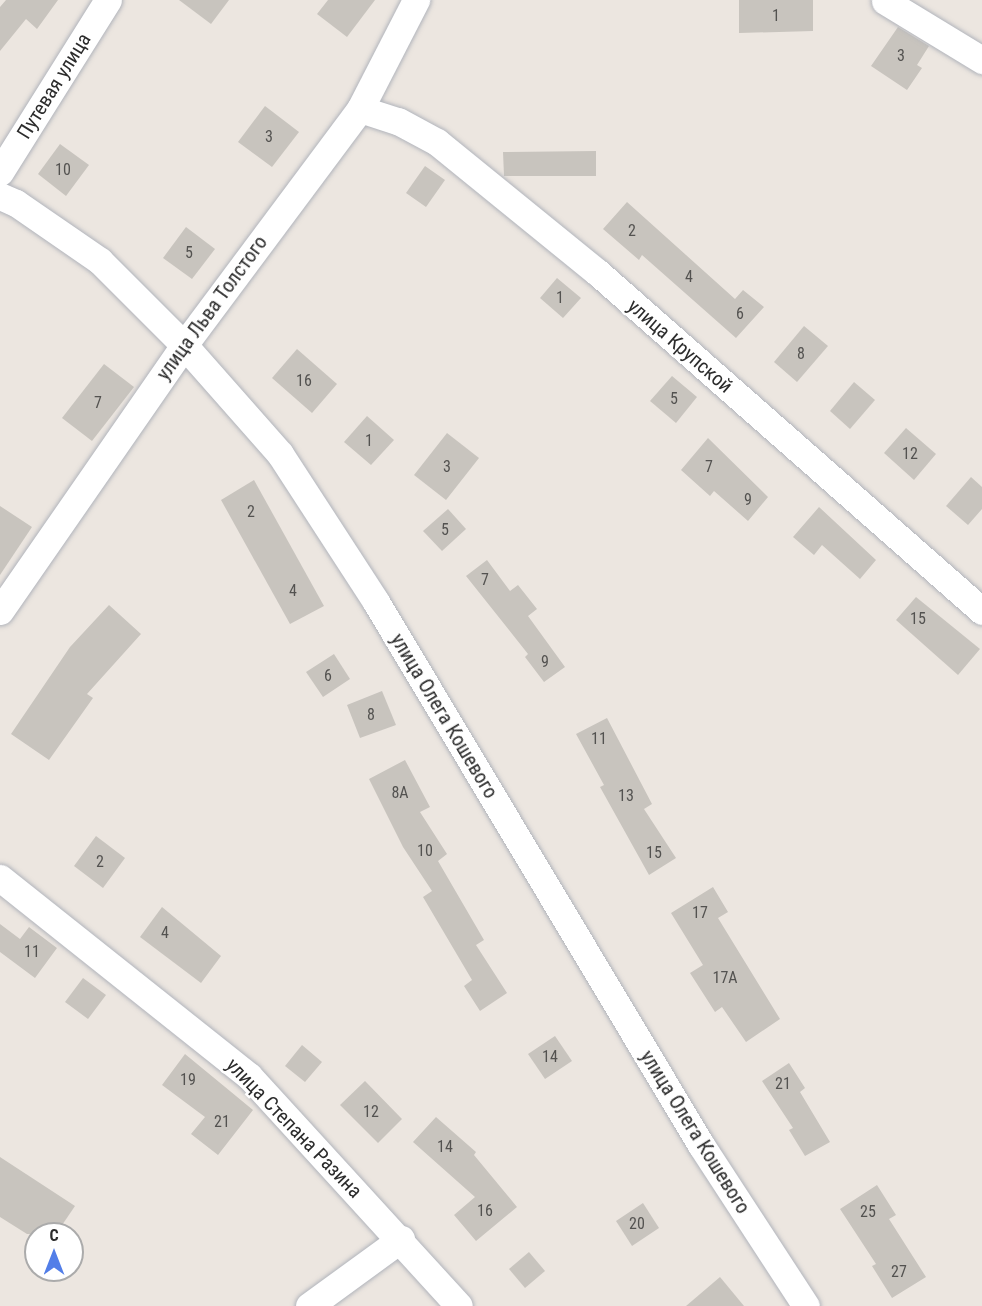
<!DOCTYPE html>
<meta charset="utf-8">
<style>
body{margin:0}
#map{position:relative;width:982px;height:1306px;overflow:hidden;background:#ece6e0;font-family:"Roboto Condensed",sans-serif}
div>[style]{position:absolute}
.building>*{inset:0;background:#c8c4be}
.roads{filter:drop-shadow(0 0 2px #b1b4bb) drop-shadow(0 0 2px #b1b4bb)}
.street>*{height:27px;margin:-13.5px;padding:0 13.5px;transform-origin:13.5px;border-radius:13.5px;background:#fff}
span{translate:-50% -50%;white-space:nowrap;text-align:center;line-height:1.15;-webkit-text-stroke:5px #fff;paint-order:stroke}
.number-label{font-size:16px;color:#535250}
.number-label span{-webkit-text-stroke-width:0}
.street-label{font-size:20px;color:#2c2c2c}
.north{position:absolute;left:24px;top:1222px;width:60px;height:60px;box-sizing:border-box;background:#fff;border:2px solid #ababab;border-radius:50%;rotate:0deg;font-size:16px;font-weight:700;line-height:24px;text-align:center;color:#2c2c2c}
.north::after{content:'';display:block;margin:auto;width:21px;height:27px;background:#527ee8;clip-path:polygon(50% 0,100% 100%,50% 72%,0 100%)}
</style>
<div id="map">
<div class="building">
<div style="clip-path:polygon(6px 0,58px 0,37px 29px,26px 19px,0 51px,0 7px)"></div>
<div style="clip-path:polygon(179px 0,229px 0,211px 24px)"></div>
<div style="clip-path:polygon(328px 0,375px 0,347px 37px,317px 14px)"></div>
<div style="clip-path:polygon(739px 0,813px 0,813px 31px,739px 33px)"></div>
<div style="clip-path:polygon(898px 27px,929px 46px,917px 65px,922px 68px,907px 90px,871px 66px)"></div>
<div style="clip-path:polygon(265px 106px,299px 132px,272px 167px,238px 142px)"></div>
<div style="clip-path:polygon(60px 144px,89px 165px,66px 196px,38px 174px)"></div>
<div style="clip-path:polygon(596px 151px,596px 176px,504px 176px,503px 152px)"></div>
<div style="clip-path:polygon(425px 166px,445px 180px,426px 207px,406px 193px)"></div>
<div style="clip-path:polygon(627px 202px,735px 299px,743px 290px,764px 307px,736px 338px,642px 255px,639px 260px,603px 229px)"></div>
<div style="clip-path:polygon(186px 227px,215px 249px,192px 279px,163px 258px)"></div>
<div style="clip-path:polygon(557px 278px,581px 298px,563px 318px,540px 298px)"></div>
<div style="clip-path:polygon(804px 326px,828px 346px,797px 382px,774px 362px)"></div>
<div style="clip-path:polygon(297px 349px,337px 384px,312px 413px,272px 378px)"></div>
<div style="clip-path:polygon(104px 364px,134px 387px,92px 441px,62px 418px)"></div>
<div style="clip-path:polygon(672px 376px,697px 397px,676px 423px,650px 401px)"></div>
<div style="clip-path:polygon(854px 382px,875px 400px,850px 429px,830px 411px)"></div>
<div style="clip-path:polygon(367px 416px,394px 440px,371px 465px,344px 442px)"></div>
<div style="clip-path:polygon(906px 428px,936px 454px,914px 480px,884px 453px)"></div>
<div style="clip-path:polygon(447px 433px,479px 458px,446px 500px,414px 475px)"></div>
<div style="clip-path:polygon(708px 438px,768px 497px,748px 521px,714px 491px,710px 496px,681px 470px)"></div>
<div style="clip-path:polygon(971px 477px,982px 487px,982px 509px,968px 525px,946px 506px)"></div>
<div style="clip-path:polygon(254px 480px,324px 606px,290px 624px,221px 500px)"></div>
<div style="clip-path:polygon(0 506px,32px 527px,0 575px)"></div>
<div style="clip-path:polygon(819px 507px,876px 560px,860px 579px,822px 545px,814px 555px,793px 537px)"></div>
<div style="clip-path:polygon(448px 509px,466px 529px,442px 551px,423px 531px)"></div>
<div style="clip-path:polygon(487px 560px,510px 591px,518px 585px,537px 609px,528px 616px,565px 667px,544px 682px,525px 657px,528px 654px,466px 576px)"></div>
<div style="clip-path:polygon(916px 597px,980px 649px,958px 675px,896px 620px)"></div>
<div style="clip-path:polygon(109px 605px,141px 634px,87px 694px,93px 698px,49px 760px,11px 734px,70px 647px)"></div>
<div style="clip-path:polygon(334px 654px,350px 679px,323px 697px,306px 672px)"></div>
<div style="clip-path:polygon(382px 691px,396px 725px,360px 738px,347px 705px)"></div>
<div style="clip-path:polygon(607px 718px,652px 804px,644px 809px,676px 858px,649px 875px,600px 787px,604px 785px,576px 734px)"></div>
<div style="clip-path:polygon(405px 760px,430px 807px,420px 812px,447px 854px,438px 861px,484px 940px,476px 945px,507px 993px,480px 1011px,464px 986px,472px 980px,423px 897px,432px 891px,403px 847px,369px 779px)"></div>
<div style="clip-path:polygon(96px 836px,125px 858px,103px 888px,74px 866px)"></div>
<div style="clip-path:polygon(713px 887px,728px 912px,718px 918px,780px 1019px,746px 1042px,722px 1007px,715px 1012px,690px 973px,703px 965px,671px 913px)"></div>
<div style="clip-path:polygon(162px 907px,221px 956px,201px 983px,140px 937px)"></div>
<div style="clip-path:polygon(0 924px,20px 939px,29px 927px,57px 948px,35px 978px,0 952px)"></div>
<div style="clip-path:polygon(83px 978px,106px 995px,88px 1019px,65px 1002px)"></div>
<div style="clip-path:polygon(555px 1036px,572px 1061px,545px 1079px,528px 1054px)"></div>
<div style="clip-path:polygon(302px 1045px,322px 1062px,305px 1082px,285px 1066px)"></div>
<div style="clip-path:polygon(185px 1054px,253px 1110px,218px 1155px,191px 1134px,205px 1117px,162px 1085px)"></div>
<div style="clip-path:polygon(789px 1063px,805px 1088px,800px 1092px,830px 1142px,805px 1156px,789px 1130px,793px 1128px,762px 1081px)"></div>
<div style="clip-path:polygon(365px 1081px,402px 1119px,378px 1143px,340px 1105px)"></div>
<div style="clip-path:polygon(436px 1117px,476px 1152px,474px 1155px,517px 1207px,476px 1241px,454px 1215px,475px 1197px,413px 1142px)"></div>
<div style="clip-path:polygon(0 1157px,75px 1206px,56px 1234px,27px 1234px,0 1217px)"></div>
<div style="clip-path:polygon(877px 1185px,896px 1215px,889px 1219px,926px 1277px,892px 1298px,872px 1266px,876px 1264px,840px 1209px)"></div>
<div style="clip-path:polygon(643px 1203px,659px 1228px,632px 1246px,616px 1221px)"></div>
<div style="clip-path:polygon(529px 1252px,545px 1271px,525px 1288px,509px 1269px)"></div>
<div style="clip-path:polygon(720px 1277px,744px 1306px,686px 1306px)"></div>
</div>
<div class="roads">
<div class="street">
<div style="left:885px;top:1px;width:114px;rotate:31.3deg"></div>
<div style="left:360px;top:109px;width:40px;rotate:18deg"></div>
<div style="left:398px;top:121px;width:44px;rotate:28.3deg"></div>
<div style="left:437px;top:142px;width:206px;rotate:39.1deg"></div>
<div style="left:597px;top:272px;width:513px;rotate:41.36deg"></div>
<div style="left:0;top:172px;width:203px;rotate:-57.9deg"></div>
<div style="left:0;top:196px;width:17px;rotate:24deg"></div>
<div style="left:16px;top:203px;width:102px;rotate:34.6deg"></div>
<div style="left:100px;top:261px;width:119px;rotate:45deg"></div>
<div style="left:184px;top:345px;width:145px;rotate:48.6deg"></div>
<div style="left:280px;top:454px;width:176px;rotate:57deg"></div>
<div style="left:376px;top:602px;width:633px;rotate:59.1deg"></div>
<div style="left:701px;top:1145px;width:192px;rotate:56.9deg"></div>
<div style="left:0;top:611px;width:323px;rotate:-55.3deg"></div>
<div style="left:184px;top:345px;width:294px;rotate:-53.3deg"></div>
<div style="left:360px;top:109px;width:123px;rotate:-62.8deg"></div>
<div style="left:0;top:878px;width:318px;rotate:38.5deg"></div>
<div style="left:249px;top:1076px;width:311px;rotate:47.6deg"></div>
<div style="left:309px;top:1306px;width:114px;rotate:-36.1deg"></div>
</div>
</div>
<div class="number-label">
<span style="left:776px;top:16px">1</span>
<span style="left:901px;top:56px">3</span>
<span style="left:269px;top:137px">3</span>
<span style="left:63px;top:170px">10</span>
<span style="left:632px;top:231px">2</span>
<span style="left:189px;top:253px">5</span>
<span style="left:689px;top:277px">4</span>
<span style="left:560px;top:298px">1</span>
<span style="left:740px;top:314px">6</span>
<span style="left:801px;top:354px">8</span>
<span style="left:304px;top:381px">16</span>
<span style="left:674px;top:399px">5</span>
<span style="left:98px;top:403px">7</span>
<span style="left:369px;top:441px">1</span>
<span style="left:910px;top:454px">12</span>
<span style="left:447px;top:467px">3</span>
<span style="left:709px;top:467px">7</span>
<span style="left:748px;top:500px">9</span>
<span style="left:251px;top:512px">2</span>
<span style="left:445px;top:530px">5</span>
<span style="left:485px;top:580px">7</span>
<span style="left:293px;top:591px">4</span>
<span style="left:918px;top:619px">15</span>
<span style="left:545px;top:662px">9</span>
<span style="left:328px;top:676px">6</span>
<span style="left:371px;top:715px">8</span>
<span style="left:599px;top:739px">11</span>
<span style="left:400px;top:793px">8А</span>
<span style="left:626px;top:796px">13</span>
<span style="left:425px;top:851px">10</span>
<span style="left:654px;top:853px">15</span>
<span style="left:100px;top:862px">2</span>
<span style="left:700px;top:913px">17</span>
<span style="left:165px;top:933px">4</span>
<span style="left:32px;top:952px">11</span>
<span style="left:725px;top:978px">17А</span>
<span style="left:550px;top:1057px">14</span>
<span style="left:188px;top:1080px">19</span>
<span style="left:783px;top:1084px">21</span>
<span style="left:371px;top:1112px">12</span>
<span style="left:222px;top:1122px">21</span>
<span style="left:445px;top:1147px">14</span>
<span style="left:485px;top:1211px">16</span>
<span style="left:868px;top:1212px">25</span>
<span style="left:637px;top:1224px">20</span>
<span style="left:899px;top:1272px">27</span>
</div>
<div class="street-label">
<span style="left:54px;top:86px;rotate:-58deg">Путевая улица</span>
<span style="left:212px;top:308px;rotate:-54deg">улица Льва Толстого</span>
<span style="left:680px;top:346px;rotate:41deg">улица Крупской</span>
<span style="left:444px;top:716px;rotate:59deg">улица Олега Кошевого</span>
<span style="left:294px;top:1128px;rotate:46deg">улица Степана Разина</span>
<span style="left:695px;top:1132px;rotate:58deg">улица Олега Кошевого</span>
</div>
<div class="north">С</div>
</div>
